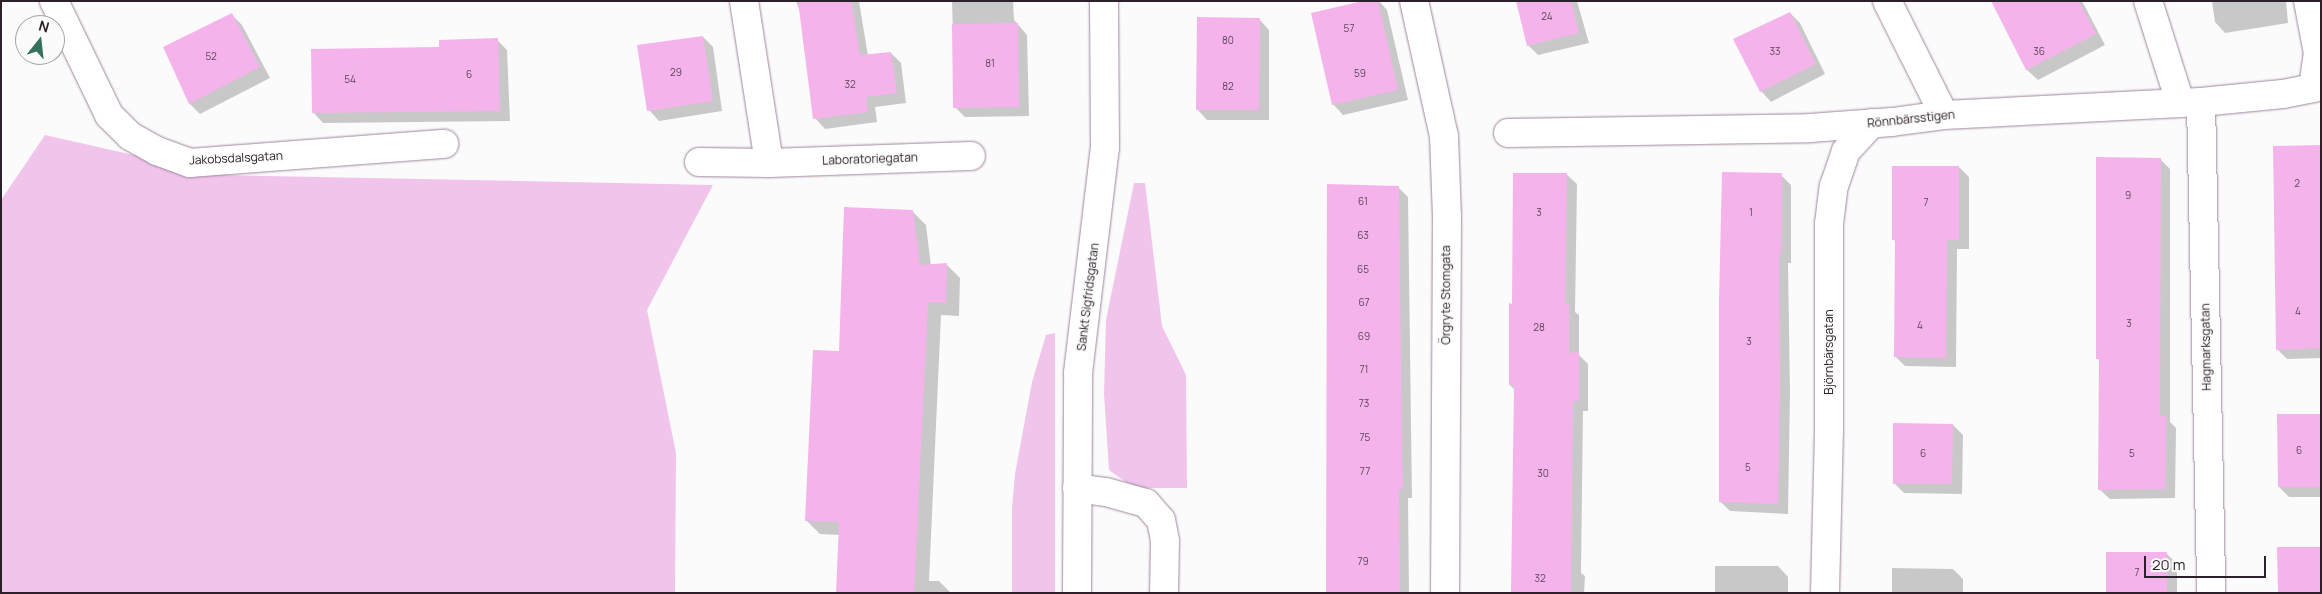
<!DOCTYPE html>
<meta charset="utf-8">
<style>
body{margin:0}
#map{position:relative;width:2322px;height:594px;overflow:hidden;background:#fbfbfb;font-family:Manrope,sans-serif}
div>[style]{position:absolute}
.green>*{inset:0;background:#f1c4eb}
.shadow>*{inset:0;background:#0003}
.building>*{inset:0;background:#f5b3ec}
.roads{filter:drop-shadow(0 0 1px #9f859b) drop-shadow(0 0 1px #9f859b)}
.minor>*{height:28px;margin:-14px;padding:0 14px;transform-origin:14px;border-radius:14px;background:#fff}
span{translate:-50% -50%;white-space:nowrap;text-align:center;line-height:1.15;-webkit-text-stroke:4px #fbfbfb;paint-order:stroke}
.number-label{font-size:10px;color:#5e465a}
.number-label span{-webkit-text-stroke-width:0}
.street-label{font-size:12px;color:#2c212a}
.frame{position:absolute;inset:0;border:2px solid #2c212a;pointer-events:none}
.north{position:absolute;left:15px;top:15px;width:50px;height:50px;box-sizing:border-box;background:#fbfbfb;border:1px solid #a8a4a7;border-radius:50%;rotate:16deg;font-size:14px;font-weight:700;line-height:20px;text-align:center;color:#2c212a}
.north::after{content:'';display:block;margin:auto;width:18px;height:22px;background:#34725f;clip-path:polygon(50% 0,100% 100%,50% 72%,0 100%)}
.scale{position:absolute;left:2144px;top:556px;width:122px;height:22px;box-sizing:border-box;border:2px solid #2c212a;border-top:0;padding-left:6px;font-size:15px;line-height:18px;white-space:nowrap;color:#2c212a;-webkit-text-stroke:4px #fbfbfb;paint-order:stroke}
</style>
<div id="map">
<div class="green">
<div style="clip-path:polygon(45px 135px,222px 175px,713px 185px,647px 310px,676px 453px,675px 593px,1px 593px,1px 200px)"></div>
<div style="clip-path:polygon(1134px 183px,1145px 183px,1162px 326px,1186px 375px,1187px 488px,1134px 488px,1109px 470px,1104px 394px,1106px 320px)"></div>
<div style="clip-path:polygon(1055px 333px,1055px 593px,1012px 593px,1012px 508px,1015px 474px,1032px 382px,1046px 335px)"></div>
</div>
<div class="shadow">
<div style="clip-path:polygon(796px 1px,859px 1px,868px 56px,891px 53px,901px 63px,906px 103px,875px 107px,877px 122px,825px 129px,815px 118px,801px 14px)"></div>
<div style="clip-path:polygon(952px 1px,1013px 1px,1014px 20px,1027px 35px,1029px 116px,965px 117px,955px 107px)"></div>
<div style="clip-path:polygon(1369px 1px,1379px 1px,1387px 10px,1408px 100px,1343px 115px,1333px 104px)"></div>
<div style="clip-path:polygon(1517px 1px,1577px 1px,1589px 43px,1538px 55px,1528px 45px)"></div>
<div style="clip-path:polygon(1992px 1px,2082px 1px,2105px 45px,2038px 80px,2027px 70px)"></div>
<div style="clip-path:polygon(2212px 1px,2286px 1px,2288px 23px,2225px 33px,2215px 22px)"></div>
<div style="clip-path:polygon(1790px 13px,1800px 23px,1825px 74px,1771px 102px,1761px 91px)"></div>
<div style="clip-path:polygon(232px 15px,242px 25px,270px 78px,200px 114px,190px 104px,165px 48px)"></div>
<div style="clip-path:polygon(1259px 19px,1269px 30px,1269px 120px,1207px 120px,1197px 109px)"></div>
<div style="clip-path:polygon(703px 37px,713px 47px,722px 111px,659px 121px,649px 110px)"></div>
<div style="clip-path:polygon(497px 40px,507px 50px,510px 121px,323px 123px,313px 112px,440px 48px)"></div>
<div style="clip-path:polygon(2321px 147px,2321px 358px,2287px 359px,2277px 349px)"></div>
<div style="clip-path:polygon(2160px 159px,2170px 169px,2170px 422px,2176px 428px,2175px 498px,2110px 499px,2099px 489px,2101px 362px,2097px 358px)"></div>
<div style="clip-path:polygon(1959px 167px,1969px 177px,1969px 249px,1957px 249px,1956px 367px,1905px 366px,1895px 356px,1896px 242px,1893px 239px)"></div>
<div style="clip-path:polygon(1566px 174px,1577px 184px,1575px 312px,1579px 315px,1579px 355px,1588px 364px,1588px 411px,1583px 411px,1581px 573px,1585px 576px,1584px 593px,1513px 593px,1515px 390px,1510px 385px,1513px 305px)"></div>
<div style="clip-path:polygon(1781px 175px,1791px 185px,1791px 263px,1788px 263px,1790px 393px,1788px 514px,1730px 511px,1720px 501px)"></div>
<div style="clip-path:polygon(1398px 187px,1408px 197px,1412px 498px,1408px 498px,1409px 593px,1327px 593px)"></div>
<div style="clip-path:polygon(912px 211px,926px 225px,931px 266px,947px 265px,960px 278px,959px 316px,941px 315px,929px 581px,939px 581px,951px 593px,838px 593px,840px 535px,820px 534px,806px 520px,840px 352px)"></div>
<div style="clip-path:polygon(2321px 415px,2321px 497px,2289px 497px,2279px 487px)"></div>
<div style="clip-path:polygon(1953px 425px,1963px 435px,1962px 494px,1904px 493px,1894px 483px)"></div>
<div style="clip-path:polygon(2167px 554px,2177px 564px,2177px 593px,2107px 593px)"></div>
<div style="clip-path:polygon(1715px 566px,1778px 566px,1788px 577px,1788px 593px,1715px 593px)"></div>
<div style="clip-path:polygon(1892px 568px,1953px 569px,1963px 579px,1963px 593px,1892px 593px)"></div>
</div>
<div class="building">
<div style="clip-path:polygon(798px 1px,851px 1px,860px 55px,891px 52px,897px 93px,866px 97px,868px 112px,813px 119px)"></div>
<div style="clip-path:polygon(1363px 1px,1378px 1px,1398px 90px,1332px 105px,1311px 13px)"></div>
<div style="clip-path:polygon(1516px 1px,1571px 1px,1579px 33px,1527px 46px)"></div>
<div style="clip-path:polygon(1991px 1px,2079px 1px,2096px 34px,2026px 70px)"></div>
<div style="clip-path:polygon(1790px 12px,1816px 64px,1760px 92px,1733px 39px)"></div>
<div style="clip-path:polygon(232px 13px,260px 67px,189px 104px,163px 47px)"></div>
<div style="clip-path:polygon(1197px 17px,1260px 18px,1259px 110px,1196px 110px)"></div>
<div style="clip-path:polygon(1018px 23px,1019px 107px,953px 108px,952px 24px)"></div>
<div style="clip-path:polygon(703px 36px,713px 101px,647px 111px,637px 45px)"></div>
<div style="clip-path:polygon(498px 38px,500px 111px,312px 113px,311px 49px,439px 47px,439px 40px)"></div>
<div style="clip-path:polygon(2321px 145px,2321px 348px,2276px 350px,2273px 146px)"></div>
<div style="clip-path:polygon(2096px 157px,2161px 158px,2160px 416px,2166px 416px,2165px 489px,2098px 490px,2099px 359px,2096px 359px)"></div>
<div style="clip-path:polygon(1892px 166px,1959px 166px,1959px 240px,1947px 240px,1946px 358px,1894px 357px,1895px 240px,1892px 240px)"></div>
<div style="clip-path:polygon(1722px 172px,1782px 173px,1781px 254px,1779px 254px,1780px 382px,1778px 504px,1719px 502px,1719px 302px)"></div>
<div style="clip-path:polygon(1513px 173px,1567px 173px,1565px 304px,1569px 304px,1569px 353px,1579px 352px,1579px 401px,1573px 401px,1571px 593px,1511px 593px,1514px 385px,1509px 385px,1509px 303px,1512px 304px)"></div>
<div style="clip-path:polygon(1327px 184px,1399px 186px,1402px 455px,1403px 489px,1399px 489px,1400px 593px,1326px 593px)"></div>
<div style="clip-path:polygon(844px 207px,913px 210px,920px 265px,947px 263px,946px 303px,928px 302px,914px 593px,836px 593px,839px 522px,805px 521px,813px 350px,839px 351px)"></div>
<div style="clip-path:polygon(2277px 414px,2321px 414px,2321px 487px,2278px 487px)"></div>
<div style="clip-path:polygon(1893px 423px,1953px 424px,1952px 484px,1893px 484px)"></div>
<div style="clip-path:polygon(2277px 547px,2321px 547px,2321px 593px,2278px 593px)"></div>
<div style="clip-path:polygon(2106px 552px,2167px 552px,2167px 593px,2106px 593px)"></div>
</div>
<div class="roads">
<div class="minor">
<div style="left:54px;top:1px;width:127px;rotate:64.2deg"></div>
<div style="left:109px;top:115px;width:30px;rotate:45deg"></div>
<div style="left:130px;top:136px;width:31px;rotate:29deg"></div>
<div style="left:157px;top:151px;width:35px;rotate:20deg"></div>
<div style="left:190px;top:163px;width:255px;rotate:-4.3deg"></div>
<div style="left:744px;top:1px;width:164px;rotate:81.2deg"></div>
<div style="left:1414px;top:1px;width:138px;rotate:77.5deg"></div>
<div style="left:1444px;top:136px;width:81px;rotate:87.9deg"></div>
<div style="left:1447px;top:217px;width:376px;rotate:90.3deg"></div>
<div style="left:1887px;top:1px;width:127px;rotate:63.4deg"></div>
<div style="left:2148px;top:1px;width:106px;rotate:72.4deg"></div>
<div style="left:2201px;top:102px;width:491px;rotate:88.8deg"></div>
<div style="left:1508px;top:133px;width:302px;rotate:-0.9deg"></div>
<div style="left:1810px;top:128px;width:82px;rotate:-4.2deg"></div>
<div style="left:1892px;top:122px;width:52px;rotate:-7.7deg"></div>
<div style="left:1944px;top:115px;width:257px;rotate:-2.9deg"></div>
<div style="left:2201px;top:102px;width:82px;rotate:-5.6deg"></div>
<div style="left:2283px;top:94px;width:31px;rotate:-11deg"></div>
<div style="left:2313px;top:88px;width:35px;rotate:-82deg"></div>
<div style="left:2318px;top:53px;width:53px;rotate:-100.9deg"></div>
<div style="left:699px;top:162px;width:70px;rotate:0.8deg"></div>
<div style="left:769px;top:163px;width:202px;rotate:-2deg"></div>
<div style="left:1077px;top:488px;width:29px;rotate:8deg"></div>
<div style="left:1106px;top:492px;width:41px;rotate:15.4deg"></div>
<div style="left:1146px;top:503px;width:23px;rotate:49deg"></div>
<div style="left:1161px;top:520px;width:21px;rotate:79deg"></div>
<div style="left:1165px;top:541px;width:52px;rotate:91.1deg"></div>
<div style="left:1077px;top:593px;width:220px;rotate:-89.7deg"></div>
<div style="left:1078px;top:373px;width:228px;rotate:-83.2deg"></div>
<div style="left:1105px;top:147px;width:146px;rotate:-90.4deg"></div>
<div style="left:1825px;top:593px;width:162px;rotate:-88.6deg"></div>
<div style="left:1829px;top:431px;width:207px;rotate:-90deg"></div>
<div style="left:1829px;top:224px;width:38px;rotate:-83deg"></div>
<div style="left:1834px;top:186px;width:37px;rotate:-71deg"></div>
<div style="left:1846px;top:151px;width:38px;rotate:-47deg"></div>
</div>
</div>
<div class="number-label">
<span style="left:1547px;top:17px">24</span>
<span style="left:1349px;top:29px">57</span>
<span style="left:1228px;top:41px">80</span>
<span style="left:1775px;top:52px">33</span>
<span style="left:2039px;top:52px">36</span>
<span style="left:211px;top:57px">52</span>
<span style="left:990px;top:64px">81</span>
<span style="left:676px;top:73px">29</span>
<span style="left:1360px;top:74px">59</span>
<span style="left:469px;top:75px">6</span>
<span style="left:350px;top:80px">54</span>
<span style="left:850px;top:85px">32</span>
<span style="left:1228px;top:87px">82</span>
<span style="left:2297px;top:184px">2</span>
<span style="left:2128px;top:196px">9</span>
<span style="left:1363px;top:202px">61</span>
<span style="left:1926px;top:203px">7</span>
<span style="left:1539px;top:213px">3</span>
<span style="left:1751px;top:213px">1</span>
<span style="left:1363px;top:236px">63</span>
<span style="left:1363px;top:270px">65</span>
<span style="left:1364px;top:303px">67</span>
<span style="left:2298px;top:312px">4</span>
<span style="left:2129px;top:324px">3</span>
<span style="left:1920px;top:326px">4</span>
<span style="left:1539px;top:328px">28</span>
<span style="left:1364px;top:337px">69</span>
<span style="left:1749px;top:342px">3</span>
<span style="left:1364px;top:370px">71</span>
<span style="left:1364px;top:404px">73</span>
<span style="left:1365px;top:438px">75</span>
<span style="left:2299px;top:451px">6</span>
<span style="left:1923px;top:454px">6</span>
<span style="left:2132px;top:454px">5</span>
<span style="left:1748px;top:468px">5</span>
<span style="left:1365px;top:472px">77</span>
<span style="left:1543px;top:474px">30</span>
<span style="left:1363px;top:562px">79</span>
<span style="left:2137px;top:573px">7</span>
<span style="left:1540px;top:579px">32</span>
</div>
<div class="street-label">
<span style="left:1911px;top:119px;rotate:-6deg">Rönnbärsstigen</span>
<span style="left:236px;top:158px;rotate:-3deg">Jakobsdalsgatan</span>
<span style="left:870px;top:159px;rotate:-2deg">Laboratoriegatan</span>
<span style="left:1446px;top:295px;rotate:-90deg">Örgryte Stomgata</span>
<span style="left:1088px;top:297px;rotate:-83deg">Sankt Sigfridsgatan</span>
<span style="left:2206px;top:347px;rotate:-91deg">Hagmarksgatan</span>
<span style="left:1829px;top:352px;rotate:-90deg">Björnbärsgatan</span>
</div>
<div class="frame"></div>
<div class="north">N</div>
<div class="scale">20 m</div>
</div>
